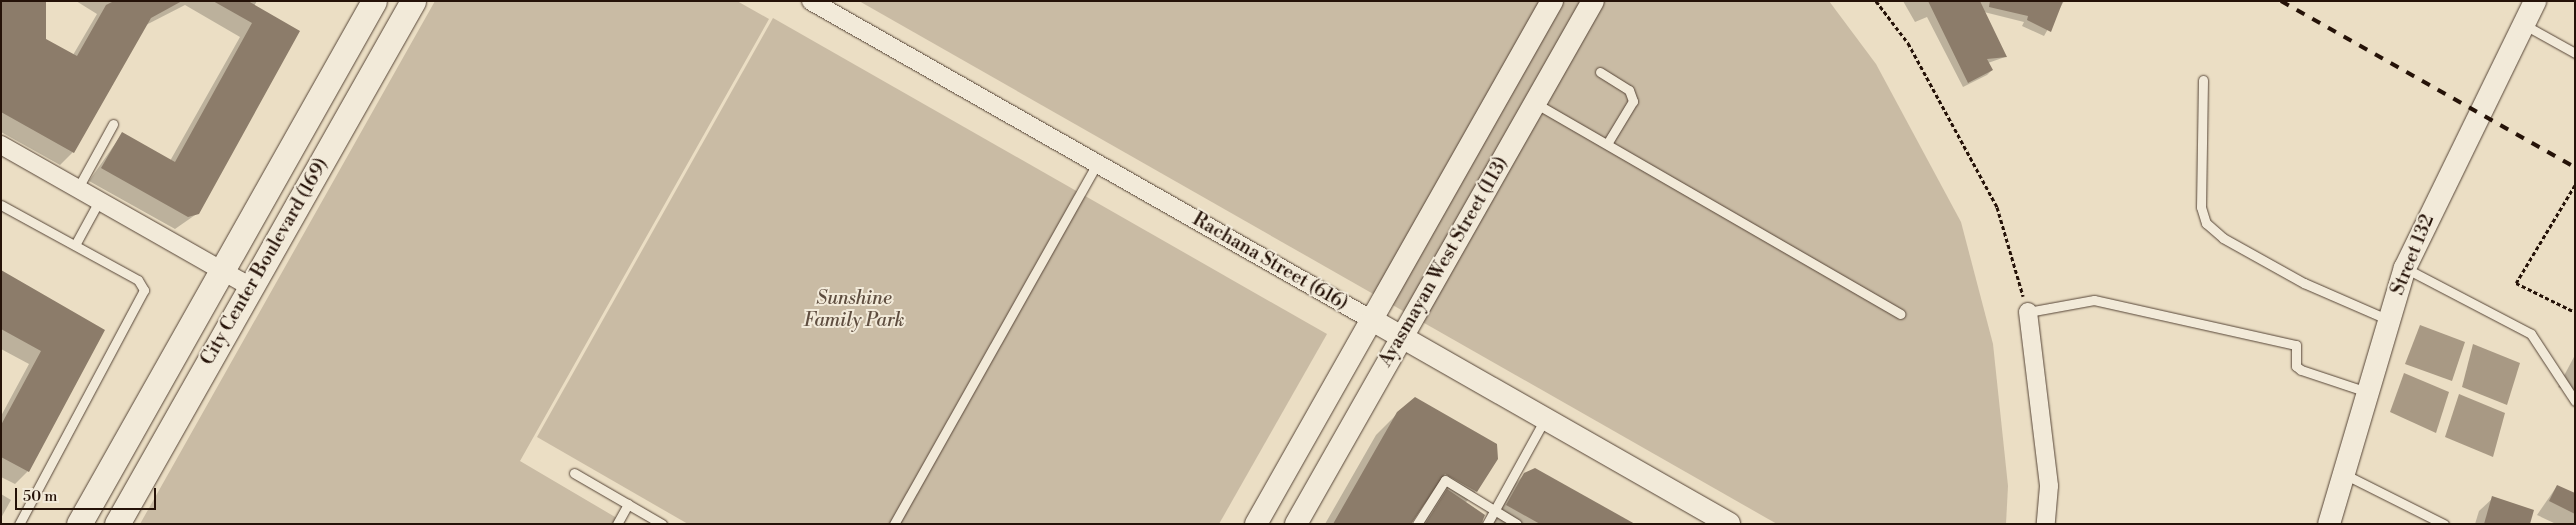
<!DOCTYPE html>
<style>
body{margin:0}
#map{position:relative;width:2576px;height:525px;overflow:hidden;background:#ebdec4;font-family:"Libre Bodoni",serif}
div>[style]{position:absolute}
.green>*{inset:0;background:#c9bba4}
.water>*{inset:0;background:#a89984}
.shadow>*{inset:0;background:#0003}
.building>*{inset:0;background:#8c7c6a}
.path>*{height:3px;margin-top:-1.5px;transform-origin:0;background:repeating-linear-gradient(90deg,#251208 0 4px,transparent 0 6.5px)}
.roads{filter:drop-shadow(0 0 1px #564537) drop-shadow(0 0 1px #564537)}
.service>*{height:9px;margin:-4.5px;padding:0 4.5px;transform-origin:4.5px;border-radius:4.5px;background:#f2ead9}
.minor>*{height:18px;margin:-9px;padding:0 9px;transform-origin:9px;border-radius:9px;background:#f2ead9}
.tertiary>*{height:22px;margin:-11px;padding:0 11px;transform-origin:11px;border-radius:11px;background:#f2ead9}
.secondary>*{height:25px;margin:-12.5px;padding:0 12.5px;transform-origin:12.5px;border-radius:12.5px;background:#f2ead9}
.rail>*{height:4px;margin-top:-2px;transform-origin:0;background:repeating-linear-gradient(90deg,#251208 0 9px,transparent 0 18px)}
span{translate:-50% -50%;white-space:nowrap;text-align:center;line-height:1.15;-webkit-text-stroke:4px #f2ead9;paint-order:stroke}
.street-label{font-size:19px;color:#251208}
.park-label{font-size:19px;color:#5e4d3f;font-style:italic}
.frame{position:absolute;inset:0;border:2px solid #251208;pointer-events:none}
.scale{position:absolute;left:15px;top:488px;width:141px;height:22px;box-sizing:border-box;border:2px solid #251208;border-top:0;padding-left:6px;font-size:15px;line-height:18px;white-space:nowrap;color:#251208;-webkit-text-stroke:4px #f2ead9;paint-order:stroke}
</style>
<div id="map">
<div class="green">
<div style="clip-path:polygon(435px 1px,737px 1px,769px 19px,520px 461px,627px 524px,140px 524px)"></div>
<div style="clip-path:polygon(859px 1px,1829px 1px,1876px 64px,1961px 222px,1993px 344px,2008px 486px,2006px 524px,1777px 524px)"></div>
<div style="clip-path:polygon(773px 18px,1327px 334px,1219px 524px,688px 524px,537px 437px)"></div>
</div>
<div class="water">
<div style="clip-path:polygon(2420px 325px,2465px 342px,2452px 381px,2405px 364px)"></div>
<div style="clip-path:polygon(2473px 344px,2520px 363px,2507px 405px,2462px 387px)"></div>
<div style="clip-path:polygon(2404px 373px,2449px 392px,2436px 433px,2390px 412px)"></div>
<div style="clip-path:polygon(2459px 394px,2505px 413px,2493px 457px,2445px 437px)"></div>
</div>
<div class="shadow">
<div style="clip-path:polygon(1px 1px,44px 39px,73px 55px,97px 14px,76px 1px,257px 1px,254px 6px,299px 31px,198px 213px,175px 229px,89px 181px,122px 134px,170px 161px,240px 37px,185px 5px,144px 26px,73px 152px,60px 165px,1px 132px)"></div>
<div style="clip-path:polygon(1903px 1px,2064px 1px,2044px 36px,2022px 26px,2024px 22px,1984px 12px,2005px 57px,1988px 63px,1992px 70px,1987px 75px,1963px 87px,1927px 17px,1915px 22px)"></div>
<div style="clip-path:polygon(1px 272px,103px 331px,28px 471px,15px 484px,1px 477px,1px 416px,29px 364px,1px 349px)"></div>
<div style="clip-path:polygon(2575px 355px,2575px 395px,2558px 387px)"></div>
<div style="clip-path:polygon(1398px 413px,1476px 492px,1465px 503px,1483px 516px,1483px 524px,1418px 524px,1426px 512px,1425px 498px,1411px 524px,1325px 524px,1376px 435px)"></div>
<div style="clip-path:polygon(1525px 474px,1633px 524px,1487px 524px,1503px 496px)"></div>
<div style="clip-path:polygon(2557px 486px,2575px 494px,2575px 524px,2556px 524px,2537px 515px)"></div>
<div style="clip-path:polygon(1px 494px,11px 500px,1px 518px)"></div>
<div style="clip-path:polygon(2493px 498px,2528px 524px,2475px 524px,2479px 511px)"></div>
</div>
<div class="building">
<div style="clip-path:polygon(1px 1px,46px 1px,46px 39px,77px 56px,106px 5px,114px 1px,182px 1px,151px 18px,74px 153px,1px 112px)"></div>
<div style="clip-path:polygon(213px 1px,248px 1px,300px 31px,199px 214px,188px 217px,101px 168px,122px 132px,175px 162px,252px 23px)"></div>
<div style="clip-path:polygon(1928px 1px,1980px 1px,2007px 57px,1987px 59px,1993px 70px,1968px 83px)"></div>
<div style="clip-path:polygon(1990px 1px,2063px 1px,2051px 32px,2027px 20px,2028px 16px,1989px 7px)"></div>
<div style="clip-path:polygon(1px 270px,105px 330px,29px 472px,1px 457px,1px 425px,41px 351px,1px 329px)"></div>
<div style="clip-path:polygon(1415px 397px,1497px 444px,1498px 459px,1477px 492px,1445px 474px,1411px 524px,1333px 524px,1397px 412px)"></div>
<div style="clip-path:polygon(1535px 468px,1635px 524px,1540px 524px,1506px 505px,1524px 473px)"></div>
<div style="clip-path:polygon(2557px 485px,2575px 493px,2575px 514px,2549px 501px)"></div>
<div style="clip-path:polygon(1447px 489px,1485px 515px,1481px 524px,1425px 524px)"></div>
<div style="clip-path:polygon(2492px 496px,2534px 510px,2530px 524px,2484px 524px)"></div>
</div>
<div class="path">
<div style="left:1876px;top:1px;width:53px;rotate:52.7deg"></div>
<div style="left:1908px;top:43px;width:187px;rotate:61.5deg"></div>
<div style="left:1997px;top:207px;width:93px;rotate:73.7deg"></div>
<div style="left:2575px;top:185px;width:114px;rotate:121deg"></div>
<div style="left:2516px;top:283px;width:66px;rotate:26.2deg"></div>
</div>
<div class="roads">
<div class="service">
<div style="left:2523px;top:24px;width:60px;rotate:29.1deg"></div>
<div style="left:1600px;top:72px;width:34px;rotate:32deg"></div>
<div style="left:1629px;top:90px;width:12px;rotate:70deg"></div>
<div style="left:1633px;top:101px;width:50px;rotate:121.2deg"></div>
<div style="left:2203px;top:80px;width:127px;rotate:90.9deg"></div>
<div style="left:2201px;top:207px;width:17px;rotate:73deg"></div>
<div style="left:2206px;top:223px;width:23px;rotate:41deg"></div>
<div style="left:2223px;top:238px;width:93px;rotate:29.1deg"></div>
<div style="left:2304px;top:283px;width:93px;rotate:23.5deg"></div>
<div style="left:1535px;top:103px;width:422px;rotate:30deg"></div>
<div style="left:78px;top:188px;width:73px;rotate:-61.3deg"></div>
<div style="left:1px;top:205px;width:156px;rotate:28.7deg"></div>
<div style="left:138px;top:280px;width:12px;rotate:59deg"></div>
<div style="left:144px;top:290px;width:265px;rotate:118.1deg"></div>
<div style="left:75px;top:245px;width:50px;rotate:-61.4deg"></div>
<div style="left:2405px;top:268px;width:142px;rotate:27.6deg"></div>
<div style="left:2531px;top:334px;width:80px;rotate:56.7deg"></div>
<div style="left:2028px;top:312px;width:67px;rotate:-10.3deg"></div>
<div style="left:2094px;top:300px;width:207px;rotate:12.6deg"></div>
<div style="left:2296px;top:345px;width:21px;rotate:90deg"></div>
<div style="left:2296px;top:366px;width:6px;rotate:39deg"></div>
<div style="left:2301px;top:370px;width:70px;rotate:18.4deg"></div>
<div style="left:574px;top:473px;width:102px;rotate:30.1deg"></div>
<div style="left:2344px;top:474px;width:112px;rotate:26.6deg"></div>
<div style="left:617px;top:524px;width:23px;rotate:-61deg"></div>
<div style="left:894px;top:524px;width:413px;rotate:-60.6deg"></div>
<div style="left:1417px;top:524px;width:52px;rotate:-57.5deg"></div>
<div style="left:1445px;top:480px;width:84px;rotate:31.4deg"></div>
<div style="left:1487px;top:524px;width:120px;rotate:-61.1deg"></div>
</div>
<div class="minor">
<div style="left:811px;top:1px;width:645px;rotate:29.62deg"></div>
<div style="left:1px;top:145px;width:288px;rotate:29.6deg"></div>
<div style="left:2028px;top:312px;width:175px;rotate:83.1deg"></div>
<div style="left:2049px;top:486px;width:38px;rotate:95deg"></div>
</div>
<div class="tertiary">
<div style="left:1372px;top:320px;width:411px;rotate:29.7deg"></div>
<div style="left:1256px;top:524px;width:601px;rotate:-60.49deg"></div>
<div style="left:1296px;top:524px;width:601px;rotate:-60.41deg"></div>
<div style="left:2329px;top:524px;width:267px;rotate:-73.5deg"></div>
<div style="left:2405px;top:268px;width:297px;rotate:-64deg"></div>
</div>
<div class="secondary">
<div style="left:79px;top:524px;width:600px;rotate:-60.57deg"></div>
<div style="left:117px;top:524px;width:601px;rotate:-60.49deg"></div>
</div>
</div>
<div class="rail">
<div style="left:2281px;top:1px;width:338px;rotate:29.5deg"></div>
</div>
<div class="street-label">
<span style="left:2413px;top:255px;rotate:-68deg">Street 132</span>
<span style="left:265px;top:262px;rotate:-60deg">City Center Boulevard (169)</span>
<span style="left:1270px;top:262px;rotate:30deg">Rachana Street (616)</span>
<span style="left:1444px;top:262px;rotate:-60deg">Ayasmayan West Street (113)</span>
</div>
<div class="park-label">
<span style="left:854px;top:310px">Sunshine<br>Family Park</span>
</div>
<div class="frame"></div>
<div class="scale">50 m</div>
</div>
